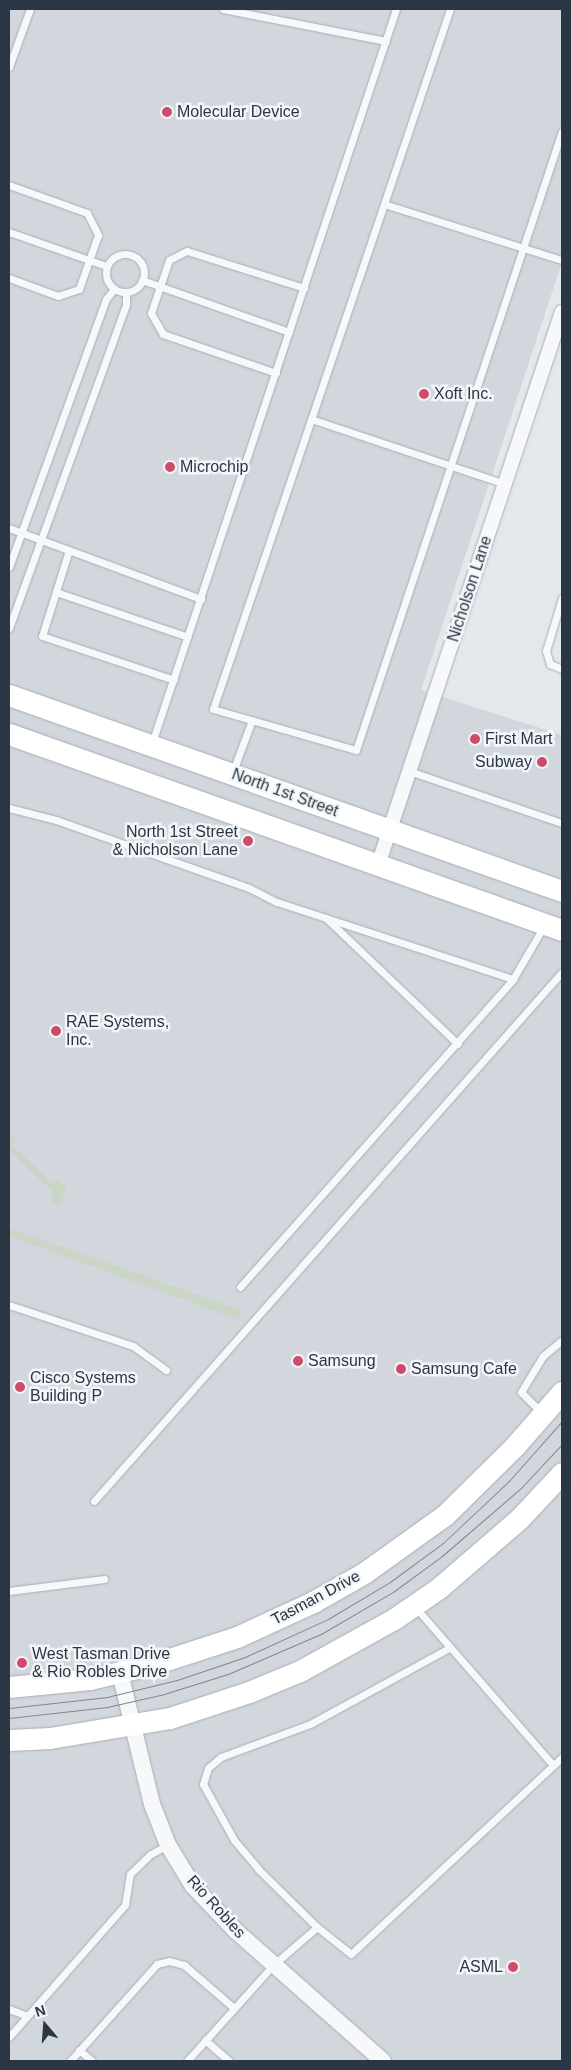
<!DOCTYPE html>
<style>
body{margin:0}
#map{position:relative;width:571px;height:2070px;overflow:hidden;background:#e4e7eb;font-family:Arial,sans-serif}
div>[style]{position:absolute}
.built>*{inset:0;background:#d2d7dd}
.green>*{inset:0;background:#cad5c5}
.roads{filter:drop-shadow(0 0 1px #a9aeb6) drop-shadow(0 0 1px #a9aeb6)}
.service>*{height:7px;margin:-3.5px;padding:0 3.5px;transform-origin:3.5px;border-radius:3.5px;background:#f6f8fa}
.service>.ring{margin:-3.5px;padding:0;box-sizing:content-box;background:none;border:7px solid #f6f8fa;border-radius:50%}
.minor>*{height:14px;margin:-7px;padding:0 7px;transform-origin:7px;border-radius:7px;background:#f6f8fa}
.tertiary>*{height:16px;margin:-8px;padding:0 8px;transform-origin:8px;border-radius:8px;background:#f6f8fa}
.primary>*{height:21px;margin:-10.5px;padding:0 10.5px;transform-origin:10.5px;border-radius:10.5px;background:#fff}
.tram>*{height:1px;margin:-0.5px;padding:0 0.5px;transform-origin:0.5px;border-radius:0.5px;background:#7d8895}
.dots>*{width:14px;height:14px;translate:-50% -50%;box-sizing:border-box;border:2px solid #f3f6f9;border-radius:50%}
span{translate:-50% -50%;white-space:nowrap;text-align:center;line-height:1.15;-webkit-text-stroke:5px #f3f6f9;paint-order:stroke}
.poi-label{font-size:16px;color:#2b3644}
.left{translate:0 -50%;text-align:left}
.right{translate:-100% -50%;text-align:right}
.street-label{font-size:16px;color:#2b3644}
.frame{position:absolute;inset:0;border:10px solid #2b3644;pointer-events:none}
.north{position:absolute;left:20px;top:2000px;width:50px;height:50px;-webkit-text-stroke:4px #f3f6f9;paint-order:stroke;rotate:342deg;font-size:14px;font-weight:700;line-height:20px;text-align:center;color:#2b3644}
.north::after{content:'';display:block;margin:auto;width:18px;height:22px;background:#2b3644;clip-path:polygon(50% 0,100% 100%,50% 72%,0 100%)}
</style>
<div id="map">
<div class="built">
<div style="clip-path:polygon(9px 9px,562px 9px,562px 262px,421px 690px,562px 735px,562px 2061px,9px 2061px)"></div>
</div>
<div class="green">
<div style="clip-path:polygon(11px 1132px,16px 1139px,11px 1144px,53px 1184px,58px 1180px,66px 1188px,59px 1208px,52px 1203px,53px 1192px,9px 1150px)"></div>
<div style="clip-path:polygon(9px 1228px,243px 1311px,237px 1319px,9px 1236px)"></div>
</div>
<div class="roads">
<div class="service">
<div style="left:223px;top:9px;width:166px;rotate:11.1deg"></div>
<div style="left:450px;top:9px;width:739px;rotate:108.7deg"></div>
<div style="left:213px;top:709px;width:149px;rotate:16deg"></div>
<div style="left:356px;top:750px;width:652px;rotate:-71.59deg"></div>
<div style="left:9px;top:67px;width:62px;rotate:-70.1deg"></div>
<div style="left:9px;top:185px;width:83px;rotate:19.7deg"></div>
<div style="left:87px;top:213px;width:25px;rotate:63deg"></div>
<div style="left:98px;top:235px;width:57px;rotate:109.4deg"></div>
<div style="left:79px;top:289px;width:22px;rotate:162deg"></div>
<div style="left:58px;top:296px;width:52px;rotate:-159.8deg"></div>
<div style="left:384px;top:204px;width:187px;rotate:17.5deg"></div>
<div style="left:9px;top:232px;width:103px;rotate:19.3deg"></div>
<div class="ring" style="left:106px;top:254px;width:31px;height:31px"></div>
<div style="left:142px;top:280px;width:156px;rotate:19.5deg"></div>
<div style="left:276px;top:373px;width:120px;rotate:-161deg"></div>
<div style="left:163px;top:334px;width:24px;rotate:-120deg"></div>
<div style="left:151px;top:313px;width:56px;rotate:-71.2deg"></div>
<div style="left:169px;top:260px;width:20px;rotate:-27deg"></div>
<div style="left:187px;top:251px;width:123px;rotate:17.5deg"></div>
<div style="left:311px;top:419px;width:205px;rotate:18.5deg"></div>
<div style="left:9px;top:528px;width:205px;rotate:20.3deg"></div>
<div style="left:69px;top:550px;width:90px;rotate:107.4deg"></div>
<div style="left:42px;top:636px;width:139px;rotate:18.4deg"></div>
<div style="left:9px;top:567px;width:285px;rotate:-70.1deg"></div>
<div style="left:106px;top:299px;width:13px;rotate:-51deg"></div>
<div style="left:56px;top:592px;width:139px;rotate:18.8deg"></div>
<div style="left:562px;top:598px;width:55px;rotate:106.8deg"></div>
<div style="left:546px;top:651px;width:14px;rotate:73deg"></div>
<div style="left:550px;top:664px;width:13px;rotate:23deg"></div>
<div style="left:9px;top:628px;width:344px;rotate:-70.1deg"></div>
<div style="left:126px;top:304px;width:12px;rotate:-90deg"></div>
<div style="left:152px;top:743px;width:773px;rotate:-71.61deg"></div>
<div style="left:233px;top:771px;width:54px;rotate:-69.6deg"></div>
<div style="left:409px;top:771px;width:162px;rotate:18.8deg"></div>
<div style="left:9px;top:808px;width:49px;rotate:14.3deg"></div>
<div style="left:56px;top:820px;width:205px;rotate:19.4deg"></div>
<div style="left:249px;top:888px;width:31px;rotate:27deg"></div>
<div style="left:277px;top:902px;width:248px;rotate:18.1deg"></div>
<div style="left:326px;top:918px;width:182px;rotate:43.7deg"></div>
<div style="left:240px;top:1287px;width:412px;rotate:-48.4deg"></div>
<div style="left:513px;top:979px;width:61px;rotate:-59.7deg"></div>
<div style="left:9px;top:1305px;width:131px;rotate:18.3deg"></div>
<div style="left:133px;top:1346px;width:41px;rotate:36deg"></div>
<div style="left:541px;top:1412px;width:28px;rotate:-135deg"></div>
<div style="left:521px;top:1392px;width:42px;rotate:-58.6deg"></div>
<div style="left:543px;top:1356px;width:25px;rotate:-40deg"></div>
<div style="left:94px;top:1501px;width:706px;rotate:-48.5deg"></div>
<div style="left:9px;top:1591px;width:96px;rotate:-7.2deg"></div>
<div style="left:416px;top:1608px;width:208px;rotate:48.9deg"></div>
<div style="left:449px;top:1648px;width:158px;rotate:151.3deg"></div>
<div style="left:310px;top:1724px;width:95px;rotate:159.7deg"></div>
<div style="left:221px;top:1757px;width:17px;rotate:140deg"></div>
<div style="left:208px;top:1768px;width:17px;rotate:107deg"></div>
<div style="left:203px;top:1784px;width:64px;rotate:61deg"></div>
<div style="left:234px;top:1840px;width:38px;rotate:50deg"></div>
<div style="left:258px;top:1869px;width:83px;rotate:44.5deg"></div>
<div style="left:317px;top:1927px;width:43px;rotate:38.5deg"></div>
<div style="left:351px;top:1954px;width:289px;rotate:-43deg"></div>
<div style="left:9px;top:2009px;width:19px;rotate:21deg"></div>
<div style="left:9px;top:2037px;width:176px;rotate:-48.7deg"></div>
<div style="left:125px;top:1905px;width:31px;rotate:-81deg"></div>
<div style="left:130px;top:1874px;width:29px;rotate:-44deg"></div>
<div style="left:151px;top:1854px;width:18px;rotate:-29deg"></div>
<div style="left:205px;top:2040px;width:32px;rotate:41deg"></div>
<div style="left:79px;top:2050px;width:17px;rotate:40deg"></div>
<div style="left:70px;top:2061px;width:130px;rotate:-48.1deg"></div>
<div style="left:157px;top:1964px;width:12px;rotate:-14deg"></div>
<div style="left:169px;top:1961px;width:16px;rotate:15deg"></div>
<div style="left:184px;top:1965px;width:66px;rotate:40.7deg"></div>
<div style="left:187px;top:2061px;width:129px;rotate:-48.1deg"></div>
<div style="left:273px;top:1965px;width:58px;rotate:-40.8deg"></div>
</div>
<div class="minor">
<div style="left:378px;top:865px;width:583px;rotate:-71.6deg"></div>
</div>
<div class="tertiary">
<div style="left:120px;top:1673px;width:135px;rotate:76.3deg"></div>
<div style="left:152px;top:1804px;width:44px;rotate:68.7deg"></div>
<div style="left:168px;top:1845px;width:48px;rotate:58.6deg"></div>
<div style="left:193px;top:1886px;width:62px;rotate:46.3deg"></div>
<div style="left:236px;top:1931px;width:196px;rotate:41.5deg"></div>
</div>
<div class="primary">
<div style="left:9px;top:695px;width:587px;rotate:19.52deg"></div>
<div style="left:9px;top:734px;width:587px;rotate:19.52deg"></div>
<div style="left:9px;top:1687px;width:81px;rotate:-5.6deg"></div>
<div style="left:90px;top:1679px;width:69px;rotate:-13.4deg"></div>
<div style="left:157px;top:1663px;width:84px;rotate:-18deg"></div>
<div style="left:237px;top:1637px;width:84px;rotate:-24.7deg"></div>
<div style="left:313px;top:1602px;width:59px;rotate:-29.6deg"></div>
<div style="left:364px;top:1573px;width:100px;rotate:-35.6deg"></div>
<div style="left:445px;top:1515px;width:97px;rotate:-44.6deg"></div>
<div style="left:514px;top:1447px;width:73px;rotate:-48.9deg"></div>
<div style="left:9px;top:1740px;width:41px;rotate:-2.8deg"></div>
<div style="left:50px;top:1738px;width:122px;rotate:-9.5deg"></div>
<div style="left:170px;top:1718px;width:83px;rotate:-18.2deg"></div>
<div style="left:249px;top:1692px;width:55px;rotate:-22.4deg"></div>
<div style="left:300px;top:1671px;width:107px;rotate:-29deg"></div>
<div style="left:394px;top:1619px;width:55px;rotate:-34.6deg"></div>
<div style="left:439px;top:1588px;width:106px;rotate:-40.8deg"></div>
<div style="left:519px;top:1519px;width:63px;rotate:-46.9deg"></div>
</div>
</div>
<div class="tram">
<div style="left:9px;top:1708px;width:99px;rotate:-6.4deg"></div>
<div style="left:107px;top:1697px;width:72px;rotate:-13.7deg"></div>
<div style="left:177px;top:1680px;width:72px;rotate:-18.7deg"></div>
<div style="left:245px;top:1657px;width:91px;rotate:-24.6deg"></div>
<div style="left:328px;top:1619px;width:72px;rotate:-30.8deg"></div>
<div style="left:390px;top:1582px;width:66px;rotate:-36.3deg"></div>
<div style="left:443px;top:1543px;width:91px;rotate:-43.2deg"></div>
<div style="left:509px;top:1481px;width:80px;rotate:-48.5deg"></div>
<div style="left:9px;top:1718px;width:99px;rotate:-6.4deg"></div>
<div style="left:107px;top:1707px;width:58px;rotate:-12.8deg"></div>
<div style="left:164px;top:1694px;width:67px;rotate:-17.4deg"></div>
<div style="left:228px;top:1674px;width:101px;rotate:-23.3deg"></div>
<div style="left:321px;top:1634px;width:83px;rotate:-30.3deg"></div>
<div style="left:393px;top:1592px;width:61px;rotate:-36.3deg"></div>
<div style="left:442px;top:1556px;width:104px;rotate:-40.7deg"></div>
<div style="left:521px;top:1488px;width:60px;rotate:-47deg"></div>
</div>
<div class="dots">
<div style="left:167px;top:112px;background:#ce4b6b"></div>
<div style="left:424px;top:394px;background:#ce4b6b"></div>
<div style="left:170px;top:467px;background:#ce4b6b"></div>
<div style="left:475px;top:739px;background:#ce4b6b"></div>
<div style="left:542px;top:762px;background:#ce4b6b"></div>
<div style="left:248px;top:841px;background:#ce4b6b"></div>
<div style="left:56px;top:1031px;background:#ce4b6b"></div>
<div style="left:298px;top:1361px;background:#ce4b6b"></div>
<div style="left:401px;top:1369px;background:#ce4b6b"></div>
<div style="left:20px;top:1387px;background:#ce4b6b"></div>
<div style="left:22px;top:1663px;background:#ce4b6b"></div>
<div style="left:513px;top:1967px;background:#ce4b6b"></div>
</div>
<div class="poi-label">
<span class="left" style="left:177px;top:112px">Molecular Device</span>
<span class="left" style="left:434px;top:394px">Xoft Inc.</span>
<span class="left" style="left:180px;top:467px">Microchip</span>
<span class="left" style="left:485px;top:739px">First Mart</span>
<span class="right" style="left:532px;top:762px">Subway</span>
<span class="right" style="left:238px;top:841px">North 1st Street<br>&amp; Nicholson Lane</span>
<span class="left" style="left:66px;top:1031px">RAE Systems,<br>Inc.</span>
<span class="left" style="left:308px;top:1361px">Samsung</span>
<span class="left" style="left:411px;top:1369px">Samsung Cafe</span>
<span class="left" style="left:30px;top:1387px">Cisco Systems<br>Building P</span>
<span class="left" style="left:32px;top:1663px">West Tasman Drive<br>&amp; Rio Robles Drive</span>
<span class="right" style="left:503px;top:1967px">ASML</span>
</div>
<div class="street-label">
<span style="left:470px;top:589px;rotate:-72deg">Nicholson Lane</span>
<span style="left:285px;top:793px;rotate:20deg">North 1st Street</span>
<span style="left:316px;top:1598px;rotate:-28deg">Tasman Drive</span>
<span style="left:216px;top:1907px;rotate:48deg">Rio Robles</span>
</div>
<div class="frame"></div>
<div class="north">N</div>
</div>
